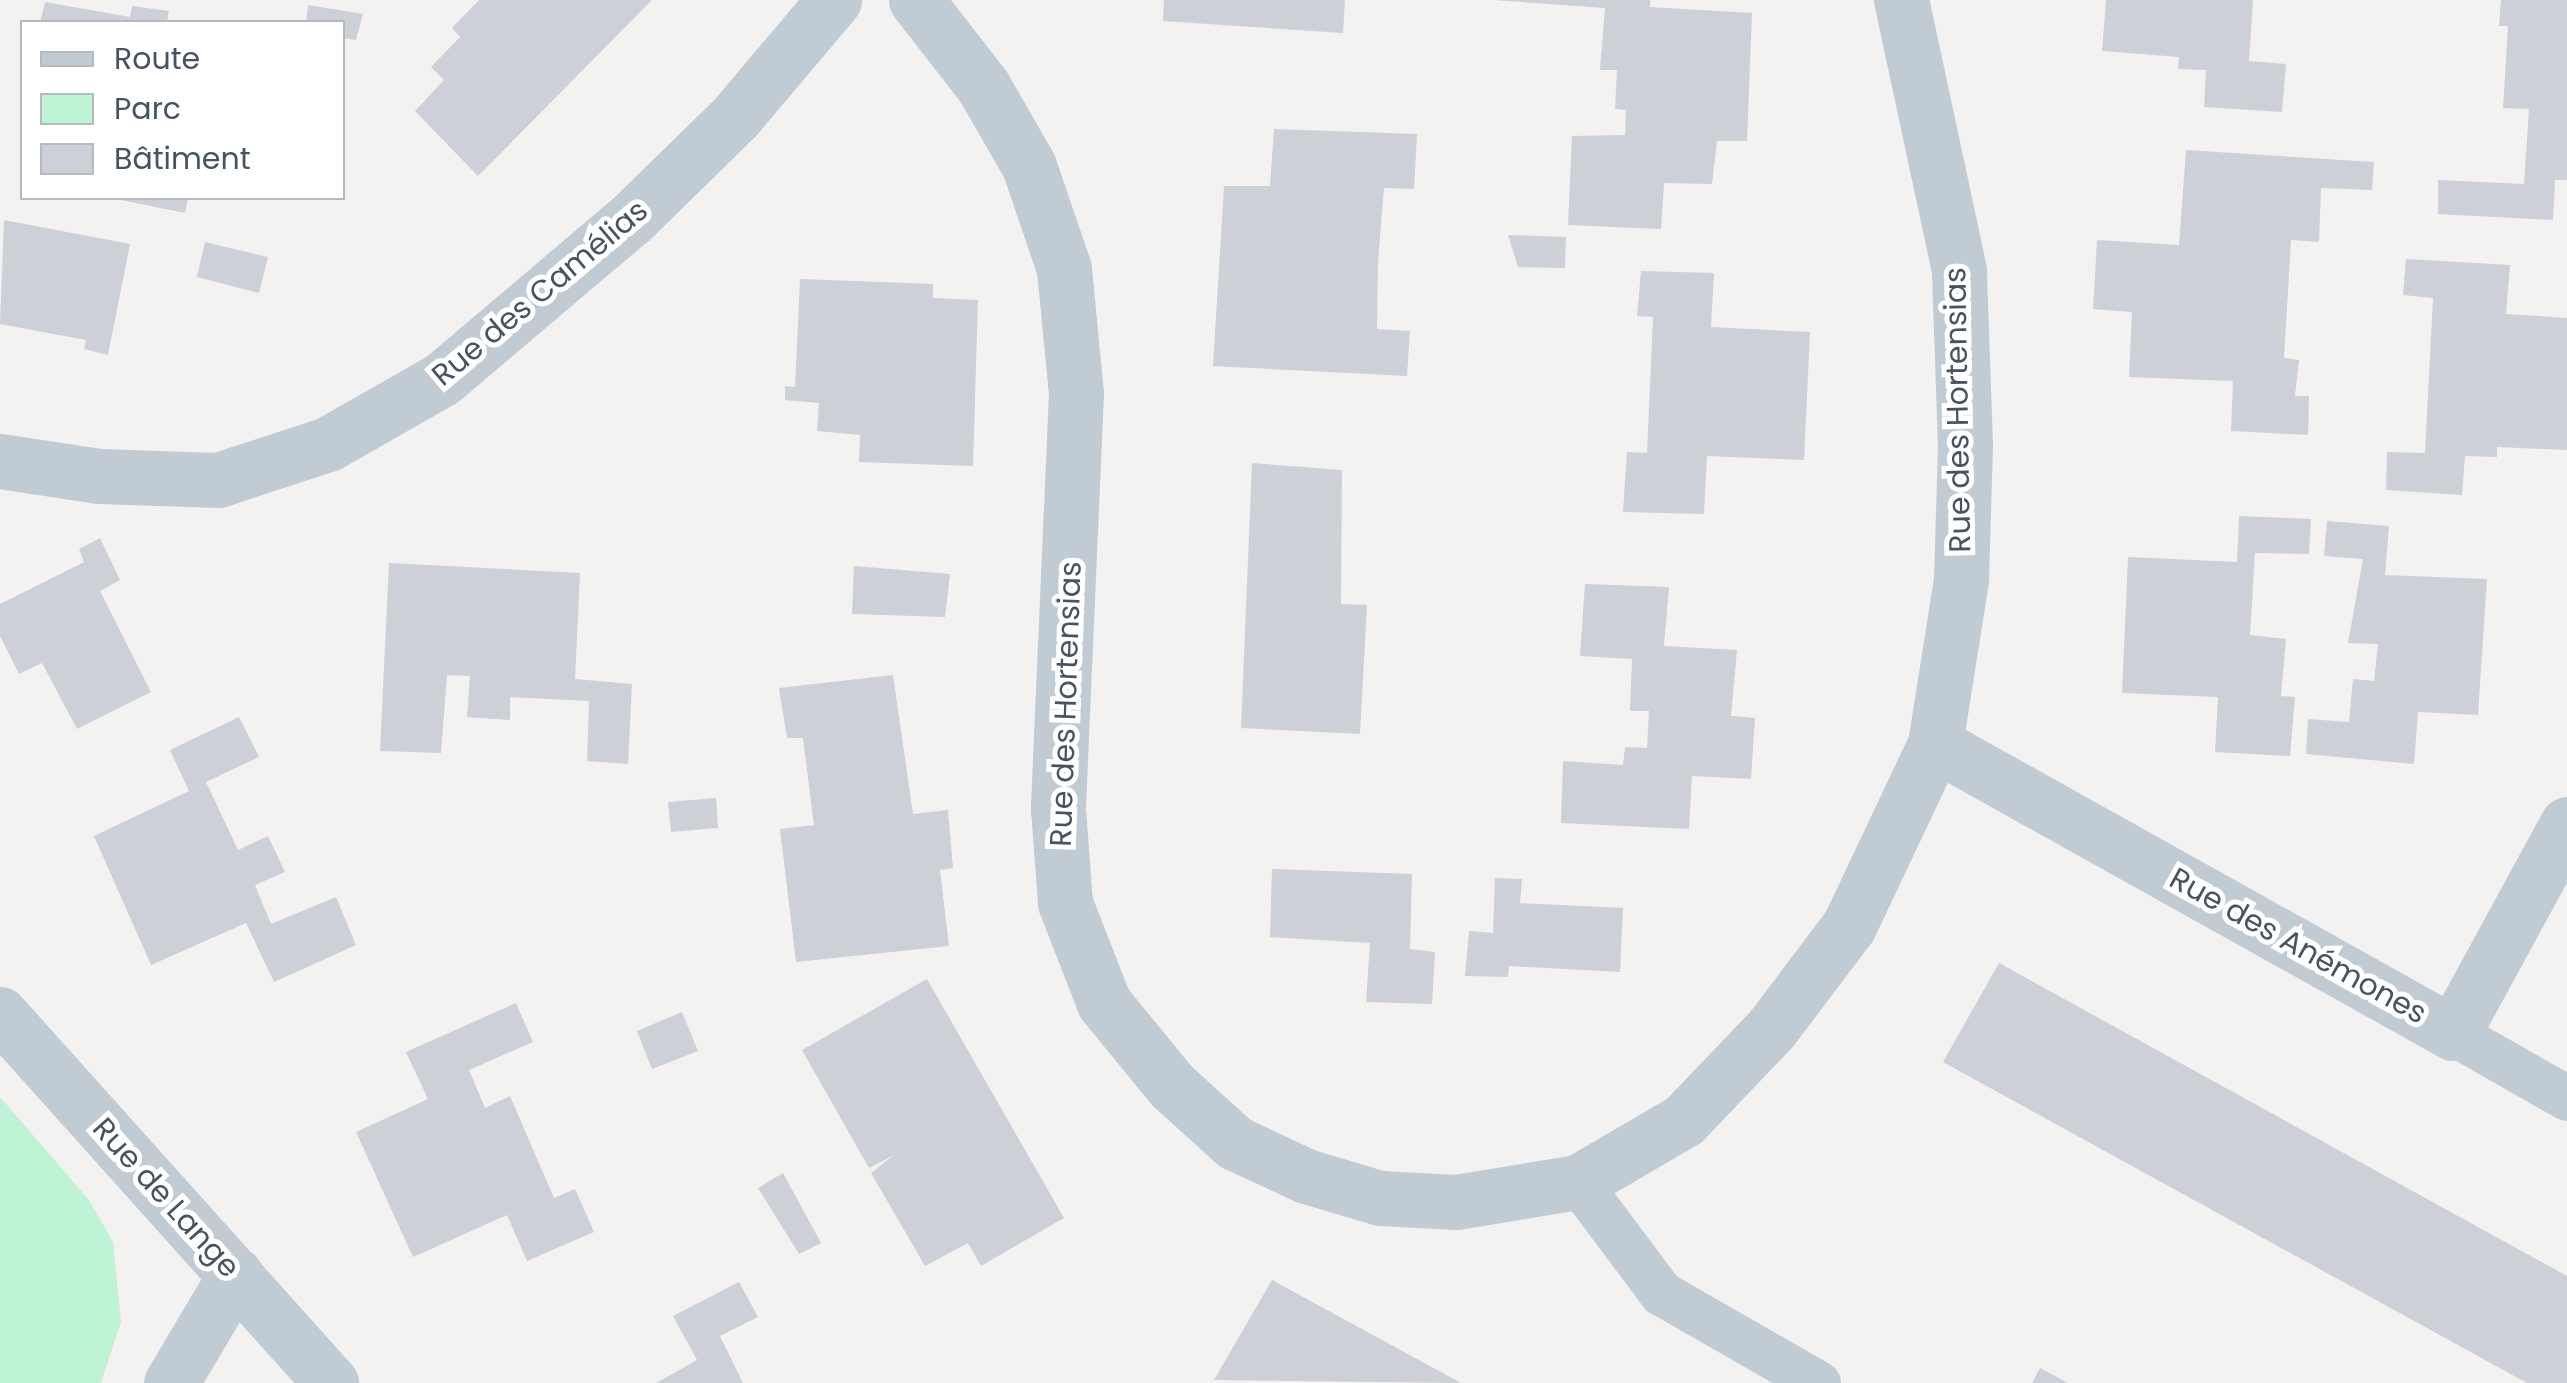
<!DOCTYPE html>
<meta charset="utf-8">
<style>
body{margin:0}
#map{position:relative;width:2567px;height:1383px;overflow:hidden;background:#f4f1f1;font-family:Poppins,sans-serif}
div>[style]{position:absolute}
.green>*{inset:0;background:#bef3d5}
.building>*{inset:0;background:#cdd0d6}
.lane>*{height:45px;margin:-22.5px;padding:0 22.5px;transform-origin:22.5px;border-radius:22.5px;background:#c1cbd4}
.street>*{height:55px;margin:-27.5px;padding:0 27.5px;transform-origin:27.5px;border-radius:27.5px;background:#c1cbd4}
span{translate:-50% -50%;white-space:nowrap;text-align:center;line-height:1.15;-webkit-text-stroke:10px #fff;paint-order:stroke}
.street-label{font-size:30px;color:#475361}
.legend{position:absolute;left:20px;top:20px;width:325px;height:180px;box-sizing:border-box;background:#fff;border:2px solid #b5bac0;margin:0;padding:12px 18px;list-style:none;font-size:30px;color:#475361}
.legend li{display:flex;align-items:center;gap:20px;height:50px}
.legend b{width:50px;border:2px solid #b5bac0}
</style>
<div id="map">
<div class="green">
<div style="clip-path:polygon(0 1097px,89px 1200px,113px 1242px,121px 1322px,101px 1383px,0 1383px)"></div>
</div>
<div class="building">
<div style="clip-path:polygon(479px 0,652px 0,478px 176px,415px 111px,444px 80px,431px 67px,460px 37px,452px 28px)"></div>
<div style="clip-path:polygon(1164px 0,1345px 0,1343px 33px,1163px 21px)"></div>
<div style="clip-path:polygon(1493px 0,1650px 0,1650px 7px,1752px 13px,1747px 141px,1717px 141px,1712px 184px,1664px 183px,1661px 229px,1568px 225px,1572px 136px,1625px 135px,1626px 110px,1615px 109px,1617px 70px,1600px 70px,1605px 8px)"></div>
<div style="clip-path:polygon(2106px 0,2253px 0,2249px 61px,2286px 64px,2282px 112px,2204px 107px,2206px 70px,2178px 69px,2179px 57px,2102px 51px)"></div>
<div style="clip-path:polygon(2501px 0,2567px 0,2567px 180px,2555px 180px,2553px 220px,2438px 214px,2438px 180px,2524px 184px,2529px 109px,2503px 108px,2508px 26px,2499px 26px)"></div>
<div style="clip-path:polygon(45px 2px,130px 17px,132px 6px,169px 11px,167px 22px,40px 22px)"></div>
<div style="clip-path:polygon(308px 5px,363px 14px,356px 40px,342px 38px,342px 22px,306px 22px)"></div>
<div style="clip-path:polygon(1274px 129px,1417px 134px,1414px 189px,1384px 188px,1378px 262px,1377px 329px,1410px 331px,1407px 376px,1213px 366px,1224px 186px,1270px 186px)"></div>
<div style="clip-path:polygon(2186px 150px,2374px 162px,2372px 190px,2321px 188px,2319px 242px,2291px 240px,2284px 358px,2299px 360px,2295px 396px,2309px 396px,2308px 435px,2231px 431px,2233px 381px,2129px 377px,2132px 312px,2093px 309px,2097px 240px,2179px 245px)"></div>
<div style="clip-path:polygon(111px 198px,188px 198px,185px 213px)"></div>
<div style="clip-path:polygon(4px 220px,130px 244px,108px 355px,84px 349px,86px 340px,0 324px)"></div>
<div style="clip-path:polygon(1508px 235px,1566px 237px,1565px 268px,1518px 267px)"></div>
<div style="clip-path:polygon(205px 242px,268px 257px,259px 293px,197px 277px)"></div>
<div style="clip-path:polygon(2406px 259px,2510px 265px,2506px 314px,2567px 318px,2567px 450px,2497px 447px,2497px 457px,2465px 456px,2462px 495px,2386px 490px,2387px 452px,2425px 453px,2433px 298px,2403px 295px)"></div>
<div style="clip-path:polygon(1641px 271px,1714px 273px,1711px 327px,1810px 332px,1804px 460px,1707px 456px,1704px 514px,1623px 512px,1627px 452px,1647px 453px,1653px 317px,1637px 316px)"></div>
<div style="clip-path:polygon(800px 279px,933px 284px,933px 298px,978px 300px,973px 466px,859px 462px,860px 435px,817px 431px,819px 403px,785px 400px,785px 386px,795px 387px)"></div>
<div style="clip-path:polygon(1252px 463px,1342px 470px,1341px 604px,1367px 605px,1360px 734px,1241px 728px)"></div>
<div style="clip-path:polygon(2239px 516px,2311px 519px,2309px 554px,2255px 553px,2250px 635px,2286px 639px,2281px 696px,2295px 697px,2290px 756px,2215px 752px,2218px 697px,2122px 693px,2128px 557px,2237px 562px)"></div>
<div style="clip-path:polygon(2327px 521px,2389px 526px,2385px 575px,2487px 579px,2478px 715px,2418px 712px,2414px 764px,2306px 754px,2308px 719px,2349px 722px,2353px 679px,2374px 681px,2378px 644px,2348px 643px,2363px 559px,2324px 556px)"></div>
<div style="clip-path:polygon(100px 538px,120px 580px,100px 591px,151px 692px,77px 729px,42px 663px,19px 674px,0 636px,0 604px,84px 562px,79px 549px)"></div>
<div style="clip-path:polygon(389px 563px,580px 573px,575px 679px,632px 684px,628px 764px,587px 761px,589px 701px,510px 697px,510px 720px,467px 717px,470px 676px,447px 675px,441px 753px,380px 751px)"></div>
<div style="clip-path:polygon(854px 566px,950px 574px,945px 617px,852px 614px)"></div>
<div style="clip-path:polygon(1585px 584px,1669px 587px,1664px 646px,1737px 650px,1731px 716px,1755px 718px,1751px 779px,1692px 776px,1689px 829px,1561px 823px,1563px 761px,1623px 765px,1625px 747px,1647px 748px,1649px 711px,1630px 711px,1632px 659px,1580px 656px)"></div>
<div style="clip-path:polygon(893px 675px,913px 814px,948px 810px,953px 868px,940px 870px,949px 946px,796px 962px,780px 829px,814px 825px,803px 738px,787px 738px,779px 688px)"></div>
<div style="clip-path:polygon(239px 717px,259px 757px,206px 782px,238px 850px,268px 836px,285px 872px,255px 885px,271px 924px,336px 897px,356px 945px,274px 982px,246px 923px,151px 965px,94px 836px,189px 791px,170px 750px)"></div>
<div style="clip-path:polygon(716px 798px,718px 828px,671px 832px,668px 802px)"></div>
<div style="clip-path:polygon(1272px 869px,1412px 874px,1410px 949px,1435px 952px,1432px 1004px,1366px 1002px,1370px 943px,1270px 937px)"></div>
<div style="clip-path:polygon(1495px 878px,1522px 879px,1520px 903px,1623px 908px,1620px 972px,1509px 966px,1508px 977px,1465px 976px,1469px 931px,1493px 933px)"></div>
<div style="clip-path:polygon(1999px 963px,2567px 1276px,2567px 1383px,2527px 1383px,1943px 1062px)"></div>
<div style="clip-path:polygon(927px 979px,1064px 1218px,981px 1266px,968px 1243px,925px 1266px,871px 1173px,894px 1155px,869px 1168px,802px 1050px)"></div>
<div style="clip-path:polygon(516px 1003px,533px 1042px,469px 1070px,485px 1108px,510px 1096px,554px 1198px,575px 1189px,594px 1232px,527px 1261px,507px 1215px,413px 1257px,356px 1132px,428px 1099px,406px 1052px)"></div>
<div style="clip-path:polygon(682px 1012px,698px 1051px,652px 1069px,637px 1031px)"></div>
<div style="clip-path:polygon(783px 1173px,821px 1243px,799px 1254px,758px 1188px)"></div>
<div style="clip-path:polygon(1272px 1280px,1461px 1383px,1214px 1380px)"></div>
<div style="clip-path:polygon(739px 1282px,758px 1317px,720px 1336px,743px 1383px,656px 1383px,697px 1360px,673px 1316px)"></div>
<div style="clip-path:polygon(2040px 1368px,2068px 1383px,2032px 1383px)"></div>
</div>
<div class="lane">
<div style="left:2453px;top:1033px;width:131px;rotate:29.7deg"></div>
<div style="left:1578px;top:1182px;width:139px;rotate:53.2deg"></div>
<div style="left:1661px;top:1293px;width:181px;rotate:29.8deg"></div>
</div>
<div class="street">
<div style="left:916px;top:0;width:109px;rotate:52.1deg"></div>
<div style="left:983px;top:86px;width:92px;rotate:60.1deg"></div>
<div style="left:1029px;top:166px;width:109px;rotate:71.2deg"></div>
<div style="left:1064px;top:269px;width:125px;rotate:84.5deg"></div>
<div style="left:1076px;top:393px;width:416px;rotate:92.5deg"></div>
<div style="left:1058px;top:809px;width:94px;rotate:85.7deg"></div>
<div style="left:1065px;top:903px;width:107px;rotate:68.7deg"></div>
<div style="left:1104px;top:1003px;width:107px;rotate:50.7deg"></div>
<div style="left:1172px;top:1086px;width:85px;rotate:42.1deg"></div>
<div style="left:1235px;top:1143px;width:78px;rotate:24.9deg"></div>
<div style="left:1306px;top:1176px;width:77px;rotate:16.6deg"></div>
<div style="left:1380px;top:1198px;width:76px;rotate:3deg"></div>
<div style="left:1456px;top:1202px;width:124px;rotate:-9.3deg"></div>
<div style="left:1578px;top:1182px;width:123px;rotate:-30.3deg"></div>
<div style="left:1684px;top:1120px;width:126px;rotate:-46.3deg"></div>
<div style="left:1771px;top:1029px;width:129px;rotate:-52.9deg"></div>
<div style="left:1849px;top:926px;width:201px;rotate:-64.7deg"></div>
<div style="left:1935px;top:744px;width:167px;rotate:-81deg"></div>
<div style="left:1961px;top:579px;width:134px;rotate:-88.3deg"></div>
<div style="left:1965px;top:445px;width:175px;rotate:-92deg"></div>
<div style="left:1959px;top:270px;width:276px;rotate:-102.1deg"></div>
<div style="left:0;top:461px;width:100px;rotate:8.6deg"></div>
<div style="left:99px;top:476px;width:119px;rotate:1.9deg"></div>
<div style="left:218px;top:480px;width:116px;rotate:-18.1deg"></div>
<div style="left:328px;top:444px;width:131px;rotate:-29.7deg"></div>
<div style="left:442px;top:379px;width:249px;rotate:-40.3deg"></div>
<div style="left:632px;top:218px;width:146px;rotate:-44.4deg"></div>
<div style="left:736px;top:116px;width:152px;rotate:-49.8deg"></div>
<div style="left:1935px;top:744px;width:593px;rotate:29.16deg"></div>
<div style="left:2453px;top:1033px;width:238px;rotate:-61.4deg"></div>
<div style="left:0;top:1014px;width:496px;rotate:48.1deg"></div>
<div style="left:171px;top:1383px;width:126px;rotate:-59.3deg"></div>
</div>
<div class="street-label">
<span style="left:540px;top:293px;rotate:-40deg">Rue des Camélias</span>
<span style="left:1958px;top:410px;rotate:-91deg">Rue des Hortensias</span>
<span style="left:1066px;top:704px;rotate:-88deg">Rue des Hortensias</span>
<span style="left:2298px;top:946px;rotate:29deg">Rue des Anémones</span>
<span style="left:166px;top:1198px;rotate:48deg">Rue de Lange</span>
</div>
<ul class="legend">
<li><b style="height:12px;background:#c1cbd4"></b>Route</li>
<li><b style="height:28px;background:#bef3d5"></b>Parc</li>
<li><b style="height:28px;background:#cdd0d6"></b>Bâtiment</li>
</ul>
</div>
